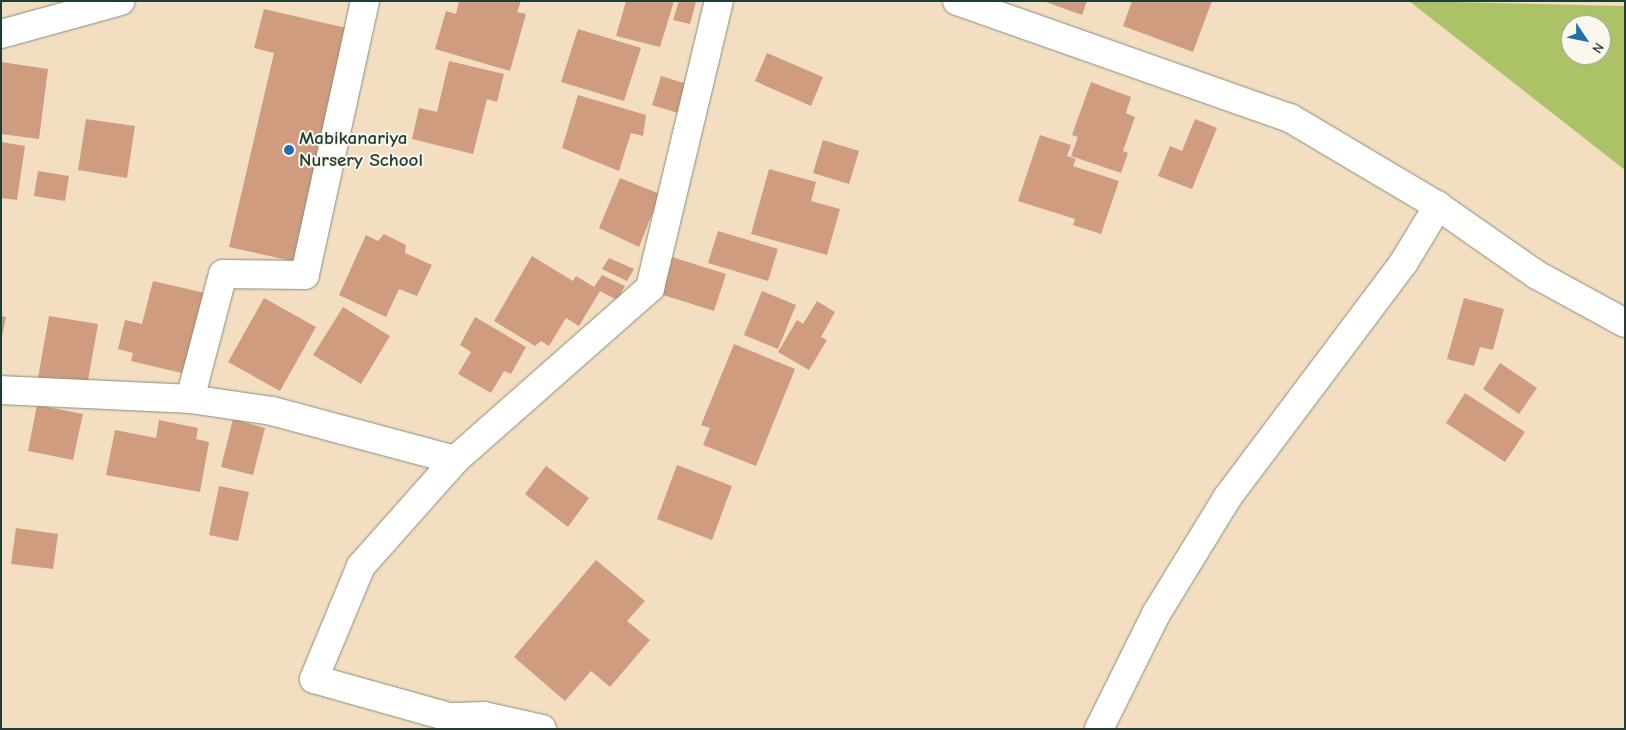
<!DOCTYPE html>
<style>
body{margin:0}
#map{position:relative;width:1626px;height:730px;overflow:hidden;background:#f3dec2;font-family:"Comic Neue",sans-serif}
div>[style]{position:absolute}
.green>*{inset:0;background:#abc266}
.building>*{inset:0;background:#d09c80}
.roads{filter:drop-shadow(0 0 1px #898e7b) drop-shadow(0 0 1px #898e7b)}
.minor>*{height:28px;margin:-14px;padding:0 14px;transform-origin:14px;border-radius:14px;background:#fff}
.dots>*{width:14px;height:14px;translate:-50% -50%;box-sizing:border-box;border:2px solid #fbf7ec;border-radius:50%}
span{translate:-50% -50%;white-space:nowrap;text-align:center;line-height:1.15;-webkit-text-stroke:4px #fbf7ec;paint-order:stroke}
.poi-label{font-size:19px;color:#1f3d34;font-weight:700}
.left{translate:0 -50%;text-align:left}
.frame{position:absolute;inset:0;border:2px solid #1f3d34;pointer-events:none}
.north{position:absolute;left:1561px;top:15px;width:50px;height:50px;box-sizing:border-box;background:#fbf7ec;border:1px solid #a3ada2;border-radius:50%;rotate:124deg;font-size:14px;font-weight:700;line-height:20px;text-align:center;color:#1f3d34}
.north::after{content:'';display:block;margin:auto;width:18px;height:22px;background:#1f6fb2;clip-path:polygon(50% 0,100% 100%,50% 72%,0 100%)}
</style>
<div id="map">
<div class="green">
<div style="clip-path:polygon(evenodd,1409px 1px,1625px 6px,1625px 170px,1409px 1px,1571px 25px,1601px 25px,1601px 55px,1571px 55px,1571px 25px)"></div>
</div>
<div class="building">
<div style="clip-path:polygon(459px 1px,521px 1px,517px 12px,526px 14px,510px 71px,435px 49px,446px 11px,456px 14px)"></div>
<div style="clip-path:polygon(626px 1px,674px 1px,660px 47px,616px 36px)"></div>
<div style="clip-path:polygon(679px 1px,696px 2px,690px 24px,673px 20px)"></div>
<div style="clip-path:polygon(1043px 1px,1087px 1px,1082px 15px)"></div>
<div style="clip-path:polygon(1132px 1px,1212px 1px,1193px 52px,1123px 26px)"></div>
<div style="clip-path:polygon(264px 9px,355px 30px,301px 263px,229px 247px,274px 53px,254px 48px)"></div>
<div style="clip-path:polygon(578px 29px,641px 48px,624px 101px,561px 82px)"></div>
<div style="clip-path:polygon(767px 53px,823px 77px,811px 106px,755px 81px)"></div>
<div style="clip-path:polygon(449px 61px,504px 74px,497px 102px,487px 99px,473px 154px,412px 139px,419px 108px,437px 112px)"></div>
<div style="clip-path:polygon(1px 62px,48px 69px,39px 139px,1px 134px)"></div>
<div style="clip-path:polygon(661px 76px,687px 84px,678px 113px,652px 105px)"></div>
<div style="clip-path:polygon(1091px 82px,1131px 97px,1126px 113px,1135px 117px,1123px 151px,1128px 153px,1121px 173px,1071px 156px,1078px 137px,1072px 135px)"></div>
<div style="clip-path:polygon(578px 95px,646px 115px,643px 136px,631px 133px,619px 171px,562px 148px)"></div>
<div style="clip-path:polygon(86px 119px,135px 126px,127px 178px,78px 170px)"></div>
<div style="clip-path:polygon(1195px 119px,1217px 128px,1192px 189px,1158px 176px,1170px 146px,1182px 151px)"></div>
<div style="clip-path:polygon(1040px 135px,1071px 145px,1067px 156px,1076px 159px,1073px 166px,1119px 181px,1101px 234px,1073px 225px,1075px 219px,1018px 201px)"></div>
<div style="clip-path:polygon(823px 140px,859px 151px,849px 184px,813px 173px)"></div>
<div style="clip-path:polygon(1px 142px,25px 146px,17px 200px,1px 198px)"></div>
<div style="clip-path:polygon(769px 169px,816px 182px,811px 201px,840px 209px,827px 255px,751px 234px)"></div>
<div style="clip-path:polygon(38px 171px,69px 176px,65px 201px,34px 196px)"></div>
<div style="clip-path:polygon(620px 178px,660px 194px,639px 247px,599px 228px)"></div>
<div style="clip-path:polygon(718px 231px,778px 249px,768px 281px,708px 263px)"></div>
<div style="clip-path:polygon(384px 234px,406px 245px,405px 253px,432px 265px,417px 296px,399px 289px,386px 317px,339px 295px,366px 235px,378px 241px)"></div>
<div style="clip-path:polygon(532px 256px,573px 281px,576px 276px,594px 287px,602px 275px,625px 286px,617px 300px,600px 291px,579px 326px,566px 318px,549px 346px,541px 341px,535px 346px,494px 321px)"></div>
<div style="clip-path:polygon(669px 256px,726px 274px,714px 311px,657px 293px)"></div>
<div style="clip-path:polygon(609px 258px,634px 269px,627px 281px,602px 269px)"></div>
<div style="clip-path:polygon(153px 281px,209px 294px,190px 375px,131px 361px,133px 353px,118px 349px,125px 320px,142px 324px)"></div>
<div style="clip-path:polygon(762px 291px,796px 305px,778px 349px,744px 335px)"></div>
<div style="clip-path:polygon(264px 298px,316px 327px,280px 391px,228px 362px)"></div>
<div style="clip-path:polygon(1464px 298px,1504px 309px,1493px 350px,1480px 347px,1474px 366px,1447px 359px)"></div>
<div style="clip-path:polygon(817px 301px,835px 312px,821px 337px,827px 340px,809px 370px,778px 352px,797px 320px,803px 324px)"></div>
<div style="clip-path:polygon(343px 307px,390px 336px,361px 384px,313px 355px)"></div>
<div style="clip-path:polygon(1px 316px,6px 317px,2px 336px,1px 336px)"></div>
<div style="clip-path:polygon(49px 316px,98px 324px,87px 386px,38px 378px)"></div>
<div style="clip-path:polygon(475px 317px,526px 347px,511px 374px,504px 371px,491px 393px,458px 374px,471px 352px,460px 345px)"></div>
<div style="clip-path:polygon(734px 344px,795px 369px,756px 466px,703px 445px,710px 428px,701px 425px)"></div>
<div style="clip-path:polygon(1500px 363px,1537px 388px,1519px 414px,1483px 389px)"></div>
<div style="clip-path:polygon(1465px 393px,1525px 432px,1505px 462px,1446px 423px)"></div>
<div style="clip-path:polygon(37px 405px,83px 414px,73px 460px,28px 451px)"></div>
<div style="clip-path:polygon(233px 419px,265px 428px,253px 475px,221px 467px)"></div>
<div style="clip-path:polygon(159px 420px,198px 428px,196px 439px,209px 442px,200px 492px,106px 475px,115px 430px,156px 438px)"></div>
<div style="clip-path:polygon(677px 465px,732px 486px,712px 540px,657px 519px)"></div>
<div style="clip-path:polygon(546px 466px,589px 498px,568px 527px,525px 494px)"></div>
<div style="clip-path:polygon(219px 486px,249px 492px,238px 541px,209px 535px)"></div>
<div style="clip-path:polygon(16px 528px,58px 534px,53px 569px,11px 564px)"></div>
<div style="clip-path:polygon(596px 560px,645px 601px,627px 621px,650px 640px,610px 687px,591px 671px,565px 701px,514px 657px)"></div>
</div>
<div class="roads">
<div class="minor">
<div style="left:365px;top:1px;width:280px;rotate:102.4deg"></div>
<div style="left:305px;top:275px;width:82px;rotate:-179.3deg"></div>
<div style="left:223px;top:274px;width:129px;rotate:104.8deg"></div>
<div style="left:190px;top:399px;width:83px;rotate:8.3deg"></div>
<div style="left:272px;top:411px;width:189px;rotate:15deg"></div>
<div style="left:957px;top:1px;width:353px;rotate:19.4deg"></div>
<div style="left:1290px;top:118px;width:172px;rotate:30.7deg"></div>
<div style="left:1438px;top:206px;width:121px;rotate:34.9deg"></div>
<div style="left:1537px;top:275px;width:100px;rotate:28.6deg"></div>
<div style="left:1px;top:34px;width:124px;rotate:-15.4deg"></div>
<div style="left:1px;top:390px;width:189px;rotate:2.7deg"></div>
<div style="left:542px;top:729px;width:59px;rotate:-167.4deg"></div>
<div style="left:484px;top:716px;width:35px;rotate:178deg"></div>
<div style="left:449px;top:717px;width:140px;rotate:-164.3deg"></div>
<div style="left:314px;top:679px;width:122px;rotate:-67.4deg"></div>
<div style="left:361px;top:566px;width:142px;rotate:-48.4deg"></div>
<div style="left:455px;top:460px;width:260px;rotate:-41.4deg"></div>
<div style="left:650px;top:288px;width:295px;rotate:-76.5deg"></div>
<div style="left:1099px;top:729px;width:128px;rotate:-63.6deg"></div>
<div style="left:1156px;top:614px;width:136px;rotate:-58.5deg"></div>
<div style="left:1227px;top:498px;width:295px;rotate:-53.1deg"></div>
<div style="left:1404px;top:262px;width:66px;rotate:-58.7deg"></div>
</div>
</div>
<div class="dots">
<div style="left:289px;top:150px;background:#1f6fb2"></div>
</div>
<div class="poi-label">
<span class="left" style="left:299px;top:150px">Mabikanariya<br>Nursery School</span>
</div>
<div class="frame"></div>
<div class="north">N</div>
</div>
